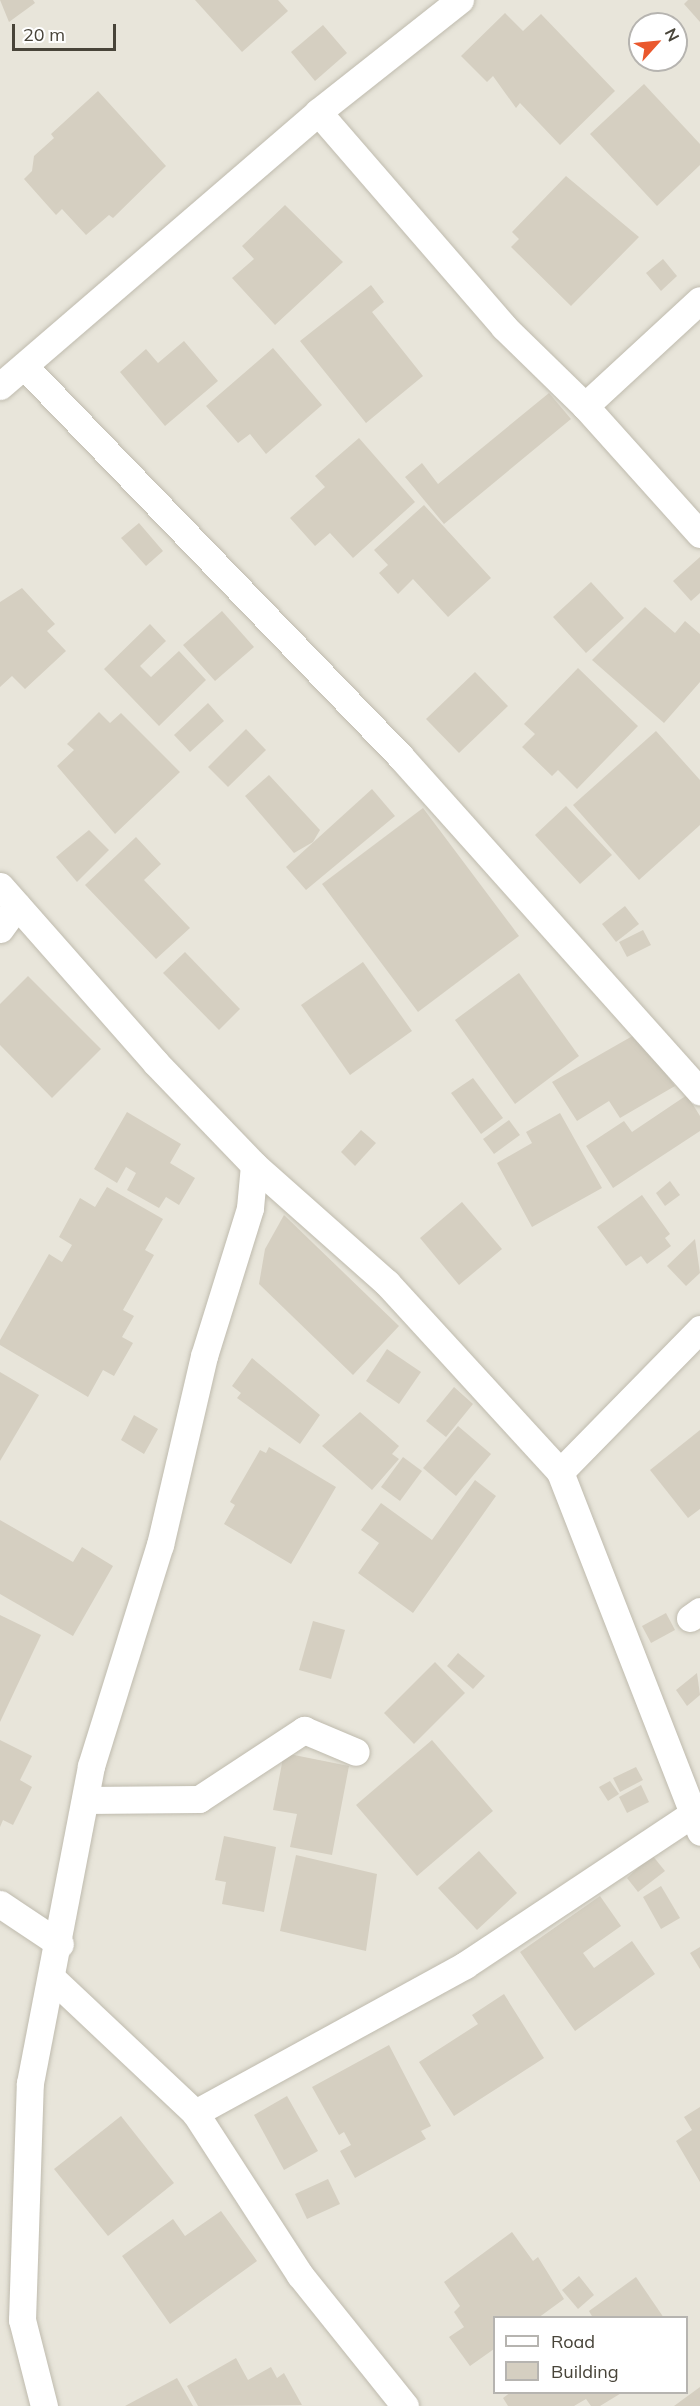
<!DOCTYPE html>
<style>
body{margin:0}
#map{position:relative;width:700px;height:2406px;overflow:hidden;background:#f4f2eb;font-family:Mulish,sans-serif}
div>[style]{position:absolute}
.residential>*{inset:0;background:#e8e5da}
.building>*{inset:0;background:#d5cfc1}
.roads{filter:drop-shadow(0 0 2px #bfbbae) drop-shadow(0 0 2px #bfbbae)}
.minor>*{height:27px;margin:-13.5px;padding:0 13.5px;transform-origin:13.5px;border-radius:13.5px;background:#fff}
span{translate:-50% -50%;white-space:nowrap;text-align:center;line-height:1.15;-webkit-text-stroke:5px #fff;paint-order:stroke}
.legend{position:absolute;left:493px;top:2316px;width:195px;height:78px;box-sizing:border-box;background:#fff;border:2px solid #b6b4b0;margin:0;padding:8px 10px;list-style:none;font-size:18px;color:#484439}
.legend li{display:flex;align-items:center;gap:12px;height:30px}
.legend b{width:30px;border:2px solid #b6b4b0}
.north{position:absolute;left:628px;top:12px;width:60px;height:60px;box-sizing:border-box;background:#fff;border:2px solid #b6b4b0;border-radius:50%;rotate:63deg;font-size:16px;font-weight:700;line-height:24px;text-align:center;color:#484439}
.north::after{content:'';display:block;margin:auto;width:21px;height:27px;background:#ea582d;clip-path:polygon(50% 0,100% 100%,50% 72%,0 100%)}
.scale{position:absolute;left:12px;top:24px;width:104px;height:27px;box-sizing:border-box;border:3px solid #484439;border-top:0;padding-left:8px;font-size:18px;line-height:21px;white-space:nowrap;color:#484439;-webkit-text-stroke:4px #fff;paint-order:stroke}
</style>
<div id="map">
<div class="residential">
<div style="clip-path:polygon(evenodd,0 0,700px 0,700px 2406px,0 2406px,0 0,640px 24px,676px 24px,676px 60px,640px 60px,640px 24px,0 0,494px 2318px,686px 2318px,686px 2392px,494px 2392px,494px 2318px)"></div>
</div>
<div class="building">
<div style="clip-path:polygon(0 0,33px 0,35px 3px,9px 22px)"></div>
<div style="clip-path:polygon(195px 0,278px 0,288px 11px,242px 52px)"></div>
<div style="clip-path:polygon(688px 0,700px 0,700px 22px,684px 4px)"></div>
<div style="clip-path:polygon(505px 13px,523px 31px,541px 14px,615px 91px,560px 145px,520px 103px,516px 108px,493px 76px,487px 82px,461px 56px)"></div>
<div style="clip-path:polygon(323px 25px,347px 53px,315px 81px,291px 52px)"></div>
<div style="clip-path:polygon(644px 84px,700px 144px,700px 165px,657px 206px,590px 134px)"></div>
<div style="clip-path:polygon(98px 91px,166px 166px,113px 218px,109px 215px,86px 235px,62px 209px,56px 215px,24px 179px,32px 171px,34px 156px,54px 138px,51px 134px)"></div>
<div style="clip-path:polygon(566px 176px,639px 237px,571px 306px,511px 247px,519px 239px,512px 232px)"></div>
<div style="clip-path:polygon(285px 205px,343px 262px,275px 325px,232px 278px,254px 259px,242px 246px)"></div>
<div style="clip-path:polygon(663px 259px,677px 276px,661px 291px,646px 273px)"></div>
<div style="clip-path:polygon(371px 285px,384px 302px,372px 312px,423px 376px,366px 423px,300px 341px)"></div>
<div style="clip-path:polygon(184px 341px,218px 381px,165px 426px,120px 372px,146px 349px,158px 363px)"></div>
<div style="clip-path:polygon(273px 348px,322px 405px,266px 454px,250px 434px,238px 443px,206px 406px)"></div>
<div style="clip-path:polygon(549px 393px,571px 419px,444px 524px,405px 477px,422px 463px,438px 484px)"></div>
<div style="clip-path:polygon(359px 438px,415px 502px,353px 558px,330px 533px,315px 546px,290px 518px,325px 487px,315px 476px)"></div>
<div style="clip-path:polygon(424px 505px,491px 578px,448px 617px,413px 579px,398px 594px,379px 573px,388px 565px,374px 550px)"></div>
<div style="clip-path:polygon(139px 523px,163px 551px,146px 566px,121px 538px)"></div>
<div style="clip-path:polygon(700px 557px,700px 593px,691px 601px,673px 581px)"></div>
<div style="clip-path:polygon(591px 582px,624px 618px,586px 653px,553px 617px)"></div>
<div style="clip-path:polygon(22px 588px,55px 624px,47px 631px,66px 651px,25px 689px,12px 676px,0 687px,0 602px)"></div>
<div style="clip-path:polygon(645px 607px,675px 633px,685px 621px,700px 634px,700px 682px,664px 723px,592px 660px)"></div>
<div style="clip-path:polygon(222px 611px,254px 647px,215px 681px,183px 645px)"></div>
<div style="clip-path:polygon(150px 624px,166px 641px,140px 666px,151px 677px,179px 651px,206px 680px,159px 726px,104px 669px)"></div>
<div style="clip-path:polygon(578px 668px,638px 726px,577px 789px,558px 770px,552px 776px,522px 747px,535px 734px,524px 724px)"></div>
<div style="clip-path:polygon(475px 672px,508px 706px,459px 753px,426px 719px)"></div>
<div style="clip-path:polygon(208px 703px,224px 721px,190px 752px,174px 735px)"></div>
<div style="clip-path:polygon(99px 712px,110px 723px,121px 713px,180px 772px,115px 834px,57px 766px,74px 750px,67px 744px)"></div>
<div style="clip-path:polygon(246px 729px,266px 750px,228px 787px,208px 767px)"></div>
<div style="clip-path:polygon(656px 731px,700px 780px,700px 825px,639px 880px,573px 805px)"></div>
<div style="clip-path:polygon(269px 775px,320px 830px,313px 842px,294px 853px,245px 796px)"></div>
<div style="clip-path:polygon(372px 789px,395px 816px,306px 890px,286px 867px)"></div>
<div style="clip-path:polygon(566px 806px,612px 855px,580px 884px,535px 835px)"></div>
<div style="clip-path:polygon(423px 808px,519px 936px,418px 1012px,322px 884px)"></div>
<div style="clip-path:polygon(89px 830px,109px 850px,77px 882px,56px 857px)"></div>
<div style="clip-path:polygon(136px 837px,161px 864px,144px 880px,190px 928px,156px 959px,85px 885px)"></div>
<div style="clip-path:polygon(625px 906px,639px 924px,616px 942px,602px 924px)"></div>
<div style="clip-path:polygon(643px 930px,651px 945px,627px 957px,619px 942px)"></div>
<div style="clip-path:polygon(185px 952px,240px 1009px,219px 1030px,163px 973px)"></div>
<div style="clip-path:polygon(363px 962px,412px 1031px,350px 1075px,301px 1005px)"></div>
<div style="clip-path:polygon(519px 973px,579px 1056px,515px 1104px,455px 1020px)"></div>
<div style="clip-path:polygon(28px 976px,101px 1049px,52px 1098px,0 1045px,0 1004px)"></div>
<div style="clip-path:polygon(636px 1034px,675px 1086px,620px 1118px,609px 1101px,577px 1121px,552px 1082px)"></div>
<div style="clip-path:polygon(473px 1078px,503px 1118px,481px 1134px,451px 1093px)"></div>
<div style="clip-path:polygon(687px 1095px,700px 1116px,700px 1131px,613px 1188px,586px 1146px,624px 1121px,632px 1132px)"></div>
<div style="clip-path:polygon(127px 1112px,181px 1144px,170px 1163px,195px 1178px,179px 1205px,166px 1197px,159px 1208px,127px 1190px,136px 1173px,126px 1167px,117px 1183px,94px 1169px)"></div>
<div style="clip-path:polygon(560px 1113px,602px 1188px,532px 1227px,497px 1163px,532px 1143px,526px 1132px)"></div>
<div style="clip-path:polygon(509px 1120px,520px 1135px,494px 1154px,483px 1139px)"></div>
<div style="clip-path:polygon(361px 1130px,376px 1143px,355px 1166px,341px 1152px)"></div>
<div style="clip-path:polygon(670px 1181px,680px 1195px,665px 1206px,656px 1193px)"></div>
<div style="clip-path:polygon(107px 1187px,163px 1219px,145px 1250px,154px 1255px,123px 1310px,134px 1316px,122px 1337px,133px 1343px,114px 1376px,103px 1370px,88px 1397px,0 1345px,0 1340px,49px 1254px,62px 1262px,72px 1245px,59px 1237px,80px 1198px,95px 1207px)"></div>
<div style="clip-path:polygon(642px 1195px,670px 1234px,665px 1238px,671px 1246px,647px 1264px,641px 1256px,626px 1266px,597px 1227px)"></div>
<div style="clip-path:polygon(462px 1202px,502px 1249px,459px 1285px,420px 1238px)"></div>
<div style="clip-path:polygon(284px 1215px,399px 1326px,353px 1375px,259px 1284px,265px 1249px)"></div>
<div style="clip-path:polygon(695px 1239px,700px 1273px,686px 1286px,667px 1266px)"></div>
<div style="clip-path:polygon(387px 1349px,421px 1372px,399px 1404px,366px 1381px)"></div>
<div style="clip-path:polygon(252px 1358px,320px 1415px,300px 1444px,237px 1398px,241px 1393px,232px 1386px)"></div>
<div style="clip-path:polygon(0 1372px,39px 1395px,0 1461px)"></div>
<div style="clip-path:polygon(454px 1387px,473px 1404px,446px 1437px,426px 1421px)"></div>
<div style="clip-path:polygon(360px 1412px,399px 1446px,392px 1454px,399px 1459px,372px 1490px,322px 1446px)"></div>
<div style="clip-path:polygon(134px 1415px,158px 1429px,144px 1454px,121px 1440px)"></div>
<div style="clip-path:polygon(458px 1426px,491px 1454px,456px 1496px,423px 1468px)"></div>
<div style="clip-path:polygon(700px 1430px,700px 1509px,688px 1518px,650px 1470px)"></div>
<div style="clip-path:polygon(269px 1447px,336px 1487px,291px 1564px,224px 1524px,235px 1505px,230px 1502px,260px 1450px,266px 1453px)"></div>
<div style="clip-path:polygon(403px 1457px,422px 1471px,400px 1501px,381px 1487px)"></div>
<div style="clip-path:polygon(475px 1480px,496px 1496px,413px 1613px,358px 1573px,379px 1543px,361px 1530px,381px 1503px,432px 1540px)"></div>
<div style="clip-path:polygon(0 1520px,73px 1562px,82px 1547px,113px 1566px,73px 1636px,0 1594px)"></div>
<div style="clip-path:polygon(666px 1613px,675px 1630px,651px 1643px,642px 1626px)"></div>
<div style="clip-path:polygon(0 1615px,41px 1635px,0 1722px)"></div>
<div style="clip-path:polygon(313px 1621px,345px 1630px,331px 1679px,299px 1670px)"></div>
<div style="clip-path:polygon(458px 1653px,485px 1676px,473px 1689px,447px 1666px)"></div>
<div style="clip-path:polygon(435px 1662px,465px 1693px,414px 1744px,384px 1713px)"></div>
<div style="clip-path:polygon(697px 1673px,700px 1695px,687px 1706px,676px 1690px)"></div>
<div style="clip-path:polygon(0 1740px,32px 1756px,20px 1780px,32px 1787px,13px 1825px,3px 1820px,0 1827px)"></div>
<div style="clip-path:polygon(432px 1740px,493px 1811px,417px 1876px,356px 1805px)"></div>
<div style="clip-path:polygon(284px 1753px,349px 1766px,332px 1855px,290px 1847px,297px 1814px,273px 1810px)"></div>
<div style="clip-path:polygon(636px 1767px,643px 1780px,620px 1792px,613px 1778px)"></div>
<div style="clip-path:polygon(610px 1781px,619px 1794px,608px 1801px,599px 1787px)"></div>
<div style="clip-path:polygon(641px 1785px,649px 1802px,627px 1813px,619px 1797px)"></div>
<div style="clip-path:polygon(224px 1836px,276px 1847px,264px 1912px,222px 1904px,226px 1882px,215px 1880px)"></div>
<div style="clip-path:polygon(479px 1851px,517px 1893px,477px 1930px,438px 1888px)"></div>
<div style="clip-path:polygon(296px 1855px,377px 1874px,366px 1951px,280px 1931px)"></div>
<div style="clip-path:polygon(652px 1855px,665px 1871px,638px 1892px,627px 1878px)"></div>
<div style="clip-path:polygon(661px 1886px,680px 1918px,661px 1929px,643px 1897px)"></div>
<div style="clip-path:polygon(600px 1896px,621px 1926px,583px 1953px,594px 1968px,632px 1941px,655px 1974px,575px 2031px,520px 1952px)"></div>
<div style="clip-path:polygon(700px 1947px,700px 1969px,690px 1953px)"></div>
<div style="clip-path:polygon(504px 1994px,544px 2058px,454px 2116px,419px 2062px,478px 2024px,472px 2015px)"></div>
<div style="clip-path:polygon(389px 2045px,431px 2126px,421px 2131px,426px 2139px,355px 2178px,340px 2151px,351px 2145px,344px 2132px,339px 2135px,312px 2087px)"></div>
<div style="clip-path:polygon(287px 2096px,318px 2151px,284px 2170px,254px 2115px)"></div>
<div style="clip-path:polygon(700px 2107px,700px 2182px,676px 2141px,692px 2130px,684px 2117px)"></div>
<div style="clip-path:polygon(121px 2116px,174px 2183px,108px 2236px,54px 2169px)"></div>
<div style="clip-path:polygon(328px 2179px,340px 2204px,307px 2219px,295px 2194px)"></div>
<div style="clip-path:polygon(221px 2211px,257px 2261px,170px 2324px,122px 2256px,173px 2219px,185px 2236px)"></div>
<div style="clip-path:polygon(512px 2232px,533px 2261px,538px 2257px,564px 2299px,538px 2318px,494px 2318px,494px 2349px,470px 2366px,449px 2337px,464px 2327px,454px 2312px,460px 2306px,444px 2282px)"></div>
<div style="clip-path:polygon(579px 2276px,594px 2295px,578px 2309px,562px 2290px)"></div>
<div style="clip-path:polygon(636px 2277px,664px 2318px,593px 2318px,589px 2311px)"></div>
<div style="clip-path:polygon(236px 2358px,248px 2380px,271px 2367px,277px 2378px,284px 2373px,302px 2405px,198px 2406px,187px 2386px)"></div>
<div style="clip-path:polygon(177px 2378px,193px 2406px,125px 2406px)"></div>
<div style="clip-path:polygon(700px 2387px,700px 2406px,674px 2406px)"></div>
<div style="clip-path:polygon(511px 2392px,623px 2392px,600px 2406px,591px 2406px,586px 2399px,574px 2406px,508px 2406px,503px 2398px)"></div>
</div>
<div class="roads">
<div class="minor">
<div style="left:318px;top:112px;width:284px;rotate:49.1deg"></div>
<div style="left:504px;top:327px;width:113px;rotate:44.3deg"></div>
<div style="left:585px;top:406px;width:172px;rotate:48.1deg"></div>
<div style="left:26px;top:368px;width:539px;rotate:46.05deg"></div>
<div style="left:400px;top:756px;width:450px;rotate:48.2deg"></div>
<div style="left:0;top:386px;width:420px;rotate:-40.7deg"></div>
<div style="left:318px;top:112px;width:181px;rotate:-38.3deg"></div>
<div style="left:585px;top:406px;width:156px;rotate:-42.7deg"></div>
<div style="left:0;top:886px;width:236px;rotate:48.6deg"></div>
<div style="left:156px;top:1063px;width:141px;rotate:46.1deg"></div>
<div style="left:254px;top:1165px;width:178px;rotate:41.6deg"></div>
<div style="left:387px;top:1283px;width:256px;rotate:47.5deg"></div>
<div style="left:560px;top:1472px;width:386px;rotate:68.7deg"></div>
<div style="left:0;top:929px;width:29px;rotate:-54deg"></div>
<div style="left:560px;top:1472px;width:200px;rotate:-45.6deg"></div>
<div style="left:690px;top:1618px;width:12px;rotate:-35deg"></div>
<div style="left:85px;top:1800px;width:114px;rotate:-0.5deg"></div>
<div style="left:199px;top:1799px;width:126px;rotate:-33.3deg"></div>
<div style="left:304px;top:1730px;width:56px;rotate:22.9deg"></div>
<div style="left:0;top:1904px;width:72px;rotate:33.7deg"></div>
<div style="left:53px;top:1979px;width:195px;rotate:43.3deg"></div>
<div style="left:44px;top:2406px;width:89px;rotate:-104.3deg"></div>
<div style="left:22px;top:2320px;width:237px;rotate:-88.1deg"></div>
<div style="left:30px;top:2083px;width:323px;rotate:-79.1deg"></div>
<div style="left:91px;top:1766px;width:232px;rotate:-72.7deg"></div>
<div style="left:160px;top:1545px;width:194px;rotate:-76.9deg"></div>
<div style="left:204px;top:1356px;width:155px;rotate:-72.7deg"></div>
<div style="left:250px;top:1208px;width:43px;rotate:-84.7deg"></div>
<div style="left:405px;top:2406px;width:168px;rotate:-128.7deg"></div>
<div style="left:300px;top:2275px;width:193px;rotate:-122.9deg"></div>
<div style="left:195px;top:2113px;width:308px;rotate:-28.7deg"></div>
<div style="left:465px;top:1965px;width:273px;rotate:-33.6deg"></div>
</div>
</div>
<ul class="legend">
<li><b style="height:8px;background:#fff"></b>Road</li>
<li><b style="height:16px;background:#d5cfc1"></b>Building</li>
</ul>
<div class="north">N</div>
<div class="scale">20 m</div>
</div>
